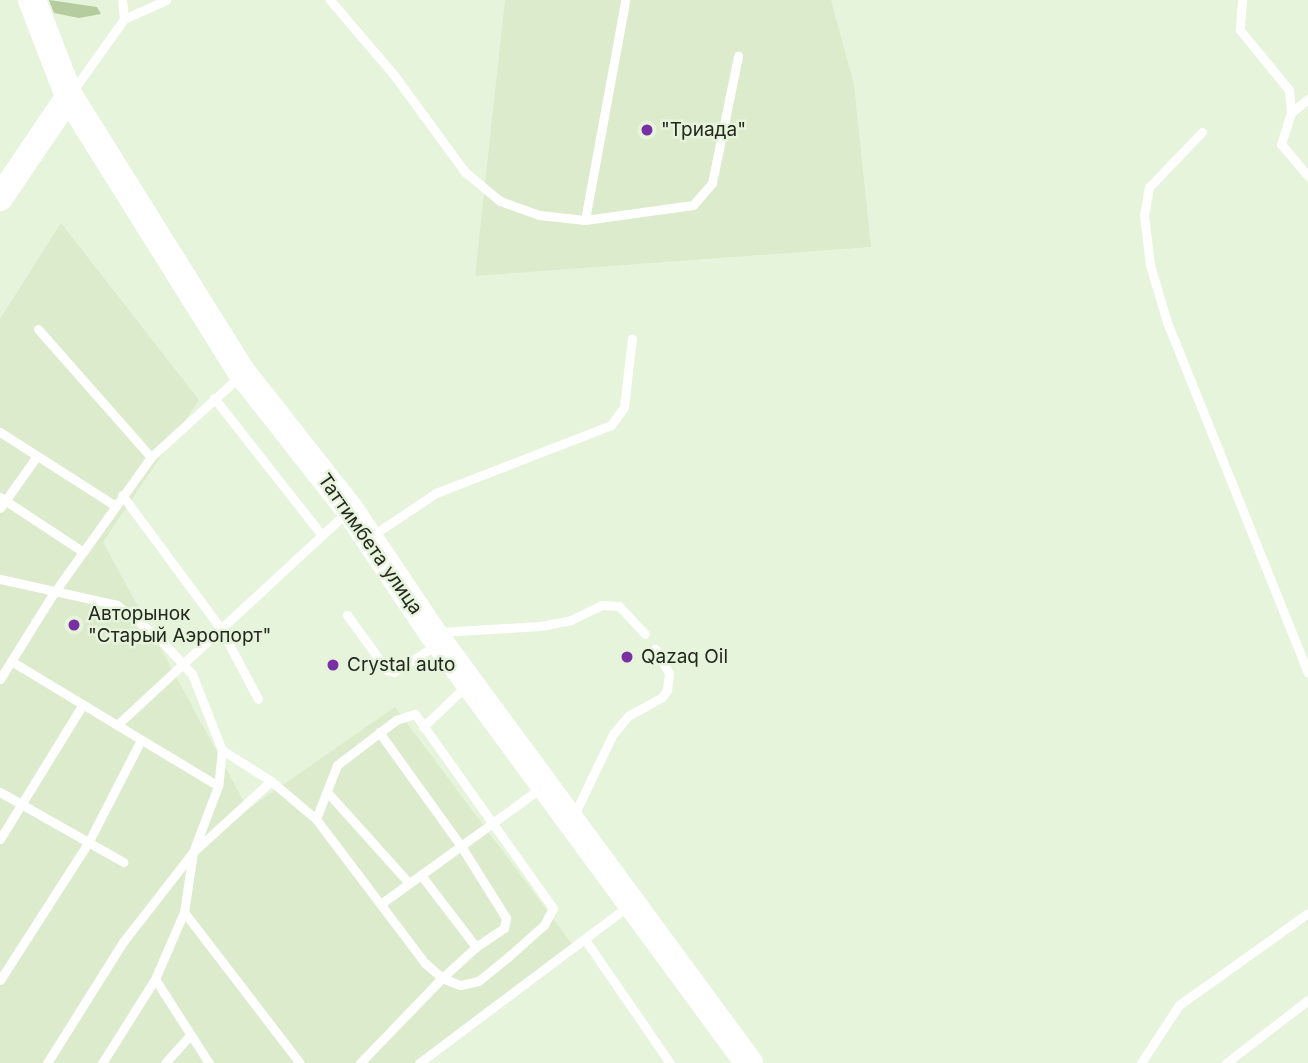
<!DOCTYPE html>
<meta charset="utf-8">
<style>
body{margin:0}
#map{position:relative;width:1308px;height:1063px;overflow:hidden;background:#e7f4dc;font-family:Inter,sans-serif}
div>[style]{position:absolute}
.built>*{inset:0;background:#dbebcc}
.green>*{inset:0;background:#b5cc9e}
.lane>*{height:9px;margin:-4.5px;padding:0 4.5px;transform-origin:4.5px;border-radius:4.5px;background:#fff}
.secondary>*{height:26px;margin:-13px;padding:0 13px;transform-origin:13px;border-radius:13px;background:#fff}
.primary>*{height:28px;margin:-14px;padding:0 14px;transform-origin:14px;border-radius:14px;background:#fff}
.dots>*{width:19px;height:19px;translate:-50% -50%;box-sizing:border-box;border:4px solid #e7f4dc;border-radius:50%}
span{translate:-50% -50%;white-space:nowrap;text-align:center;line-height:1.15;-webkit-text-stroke:5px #e7f4dc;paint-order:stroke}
.poi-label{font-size:19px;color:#23271e}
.left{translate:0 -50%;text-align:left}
.street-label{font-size:19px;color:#23271e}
</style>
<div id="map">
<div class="built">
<div style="clip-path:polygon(505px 0,831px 0,854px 85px,871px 247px,475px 276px)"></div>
<div style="clip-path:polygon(61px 223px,199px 400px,103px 542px,248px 809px,395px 707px,575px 948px,415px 1063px,0 1063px,0 319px)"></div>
</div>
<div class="green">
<div style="clip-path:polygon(49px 0,97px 7px,101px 14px,79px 18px,54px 13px)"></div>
</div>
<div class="lane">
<div style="left:122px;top:0;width:19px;rotate:84deg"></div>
<div style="left:330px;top:0;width:99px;rotate:49.5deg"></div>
<div style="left:394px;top:75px;width:120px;rotate:53.8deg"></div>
<div style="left:465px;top:172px;width:45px;rotate:39.6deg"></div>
<div style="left:500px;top:201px;width:41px;rotate:19.7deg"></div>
<div style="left:539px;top:215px;width:46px;rotate:6.2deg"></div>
<div style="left:585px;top:220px;width:109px;rotate:-7.9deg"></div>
<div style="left:693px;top:205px;width:29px;rotate:-49deg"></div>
<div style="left:712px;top:183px;width:130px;rotate:-78.4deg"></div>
<div style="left:1242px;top:0;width:30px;rotate:94deg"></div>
<div style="left:1240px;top:30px;width:77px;rotate:50.8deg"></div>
<div style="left:1289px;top:90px;width:23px;rotate:85deg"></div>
<div style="left:72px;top:92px;width:90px;rotate:-54.5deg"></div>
<div style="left:124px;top:19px;width:46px;rotate:-24.3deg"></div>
<div style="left:1308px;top:99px;width:22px;rotate:141deg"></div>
<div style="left:1291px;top:113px;width:33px;rotate:108deg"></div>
<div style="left:1281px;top:144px;width:42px;rotate:49.8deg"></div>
<div style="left:1202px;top:132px;width:76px;rotate:133.9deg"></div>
<div style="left:1149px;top:187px;width:28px;rotate:100deg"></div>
<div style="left:1144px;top:215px;width:50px;rotate:83.2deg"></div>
<div style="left:1150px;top:265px;width:59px;rotate:73.4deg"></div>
<div style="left:1167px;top:322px;width:378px;rotate:68.1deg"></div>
<div style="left:585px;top:220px;width:223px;rotate:-79.6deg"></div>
<div style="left:38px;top:329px;width:171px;rotate:48.6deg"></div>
<div style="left:214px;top:398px;width:174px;rotate:51.8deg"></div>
<div style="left:0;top:432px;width:135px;rotate:32.6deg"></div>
<div style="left:122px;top:495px;width:167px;rotate:53.5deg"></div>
<div style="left:221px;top:629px;width:79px;rotate:62.1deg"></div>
<div style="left:0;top:497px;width:98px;rotate:33.4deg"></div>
<div style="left:0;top:508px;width:64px;rotate:-54.6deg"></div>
<div style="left:373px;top:535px;width:76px;rotate:-33.7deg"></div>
<div style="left:436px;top:493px;width:188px;rotate:-21.2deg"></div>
<div style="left:611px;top:425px;width:22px;rotate:-54deg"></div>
<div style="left:624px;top:407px;width:69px;rotate:-83.4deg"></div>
<div style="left:0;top:579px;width:120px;rotate:12.5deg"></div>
<div style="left:117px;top:605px;width:53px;rotate:38.2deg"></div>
<div style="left:159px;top:638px;width:49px;rotate:47.5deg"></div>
<div style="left:192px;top:674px;width:82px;rotate:68.5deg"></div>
<div style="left:222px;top:750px;width:36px;rotate:96deg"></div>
<div style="left:218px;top:786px;width:71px;rotate:110.7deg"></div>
<div style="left:193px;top:852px;width:61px;rotate:98.5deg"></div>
<div style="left:184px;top:912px;width:73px;rotate:113.4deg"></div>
<div style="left:155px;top:979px;width:99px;rotate:122.2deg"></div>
<div style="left:347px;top:615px;width:68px;rotate:54deg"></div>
<div style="left:387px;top:670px;width:7px;rotate:16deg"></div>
<div style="left:394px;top:672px;width:52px;rotate:-32.5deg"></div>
<div style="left:440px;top:632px;width:101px;rotate:-3.4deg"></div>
<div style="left:541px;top:626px;width:31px;rotate:-11deg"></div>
<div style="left:571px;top:620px;width:34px;rotate:-26deg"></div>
<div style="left:602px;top:605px;width:17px;rotate:3deg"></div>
<div style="left:619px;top:606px;width:38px;rotate:47deg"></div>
<div style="left:11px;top:661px;width:242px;rotate:31.1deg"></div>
<div style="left:0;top:679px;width:100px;rotate:-58.1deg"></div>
<div style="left:53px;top:594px;width:168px;rotate:-54.4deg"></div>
<div style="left:151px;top:457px;width:119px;rotate:-42.3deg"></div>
<div style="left:117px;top:725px;width:313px;rotate:-42.8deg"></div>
<div style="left:423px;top:727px;width:61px;rotate:-43.7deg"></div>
<div style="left:379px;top:732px;width:140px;rotate:54.3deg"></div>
<div style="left:461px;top:846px;width:85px;rotate:58deg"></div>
<div style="left:506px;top:918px;width:10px;rotate:101deg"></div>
<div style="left:504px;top:928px;width:34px;rotate:146deg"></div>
<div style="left:222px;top:750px;width:58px;rotate:32.3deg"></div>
<div style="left:271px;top:781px;width:59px;rotate:40.2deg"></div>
<div style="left:316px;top:819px;width:181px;rotate:52.9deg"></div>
<div style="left:425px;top:963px;width:23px;rotate:41deg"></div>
<div style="left:442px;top:978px;width:118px;rotate:134deg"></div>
<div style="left:0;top:792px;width:142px;rotate:29.6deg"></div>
<div style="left:328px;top:793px;width:121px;rotate:48deg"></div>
<div style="left:573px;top:817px;width:92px;rotate:-64.3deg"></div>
<div style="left:613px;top:734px;width:23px;rotate:-50deg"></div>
<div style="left:628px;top:716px;width:39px;rotate:-29deg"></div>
<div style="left:662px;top:697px;width:9px;rotate:-54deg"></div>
<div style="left:667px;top:690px;width:17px;rotate:-83deg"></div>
<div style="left:669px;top:673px;width:28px;rotate:-120deg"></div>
<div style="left:316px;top:819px;width:58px;rotate:-68.7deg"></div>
<div style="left:337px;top:765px;width:74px;rotate:-37.3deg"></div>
<div style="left:396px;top:720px;width:20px;rotate:-18deg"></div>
<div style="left:415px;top:714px;width:238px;rotate:54.6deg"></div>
<div style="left:553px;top:908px;width:19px;rotate:118deg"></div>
<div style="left:544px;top:925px;width:48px;rotate:138.4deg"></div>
<div style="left:508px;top:957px;width:38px;rotate:141deg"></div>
<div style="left:478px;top:981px;width:18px;rotate:167deg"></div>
<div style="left:460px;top:985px;width:19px;rotate:-159deg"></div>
<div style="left:442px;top:978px;width:46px;rotate:-42.4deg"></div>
<div style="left:476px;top:947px;width:91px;rotate:-127.4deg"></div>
<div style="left:0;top:839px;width:158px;rotate:-58.4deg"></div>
<div style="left:382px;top:903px;width:198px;rotate:-35.9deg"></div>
<div style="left:184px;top:912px;width:190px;rotate:52.5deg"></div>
<div style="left:586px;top:941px;width:148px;rotate:55.5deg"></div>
<div style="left:155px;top:979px;width:100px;rotate:57.3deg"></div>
<div style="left:0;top:980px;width:163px;rotate:-57.3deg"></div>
<div style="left:88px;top:843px;width:116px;rotate:-62.8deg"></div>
<div style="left:47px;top:1063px;width:143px;rotate:-57.9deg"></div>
<div style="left:123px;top:942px;width:114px;rotate:-52.1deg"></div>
<div style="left:193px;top:852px;width:105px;rotate:-42.3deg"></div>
<div style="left:165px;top:1063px;width:38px;rotate:-48deg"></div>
<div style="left:419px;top:1063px;width:261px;rotate:-36.9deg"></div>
<div style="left:1141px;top:1063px;width:69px;rotate:-56.8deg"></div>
<div style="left:1179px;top:1005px;width:158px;rotate:-35.5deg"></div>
<div style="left:1226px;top:1063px;width:103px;rotate:-37.5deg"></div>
</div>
<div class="secondary">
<div style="left:0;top:198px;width:123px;rotate:-55.9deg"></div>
</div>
<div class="primary">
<div style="left:32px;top:0;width:103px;rotate:68.9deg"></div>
<div style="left:69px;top:96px;width:328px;rotate:58deg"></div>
<div style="left:243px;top:374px;width:173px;rotate:51.8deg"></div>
<div style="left:350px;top:510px;width:147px;rotate:56.1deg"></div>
<div style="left:432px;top:632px;width:535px;rotate:53.67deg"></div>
</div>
<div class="dots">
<div style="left:647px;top:130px;background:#7930a3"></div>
<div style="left:74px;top:625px;background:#7930a3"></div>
<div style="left:627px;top:657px;background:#7930a3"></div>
<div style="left:333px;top:665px;background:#7930a3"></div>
</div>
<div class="poi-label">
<span class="left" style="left:661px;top:130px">"Триада"</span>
<span class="left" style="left:88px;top:625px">Авторынок<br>"Старый Аэропорт"</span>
<span class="left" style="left:641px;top:657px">Qazaq Oil</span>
<span class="left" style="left:347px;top:665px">Crystal auto</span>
</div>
<div class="street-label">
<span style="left:370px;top:544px;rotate:55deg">Таттимбета улица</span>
</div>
</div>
